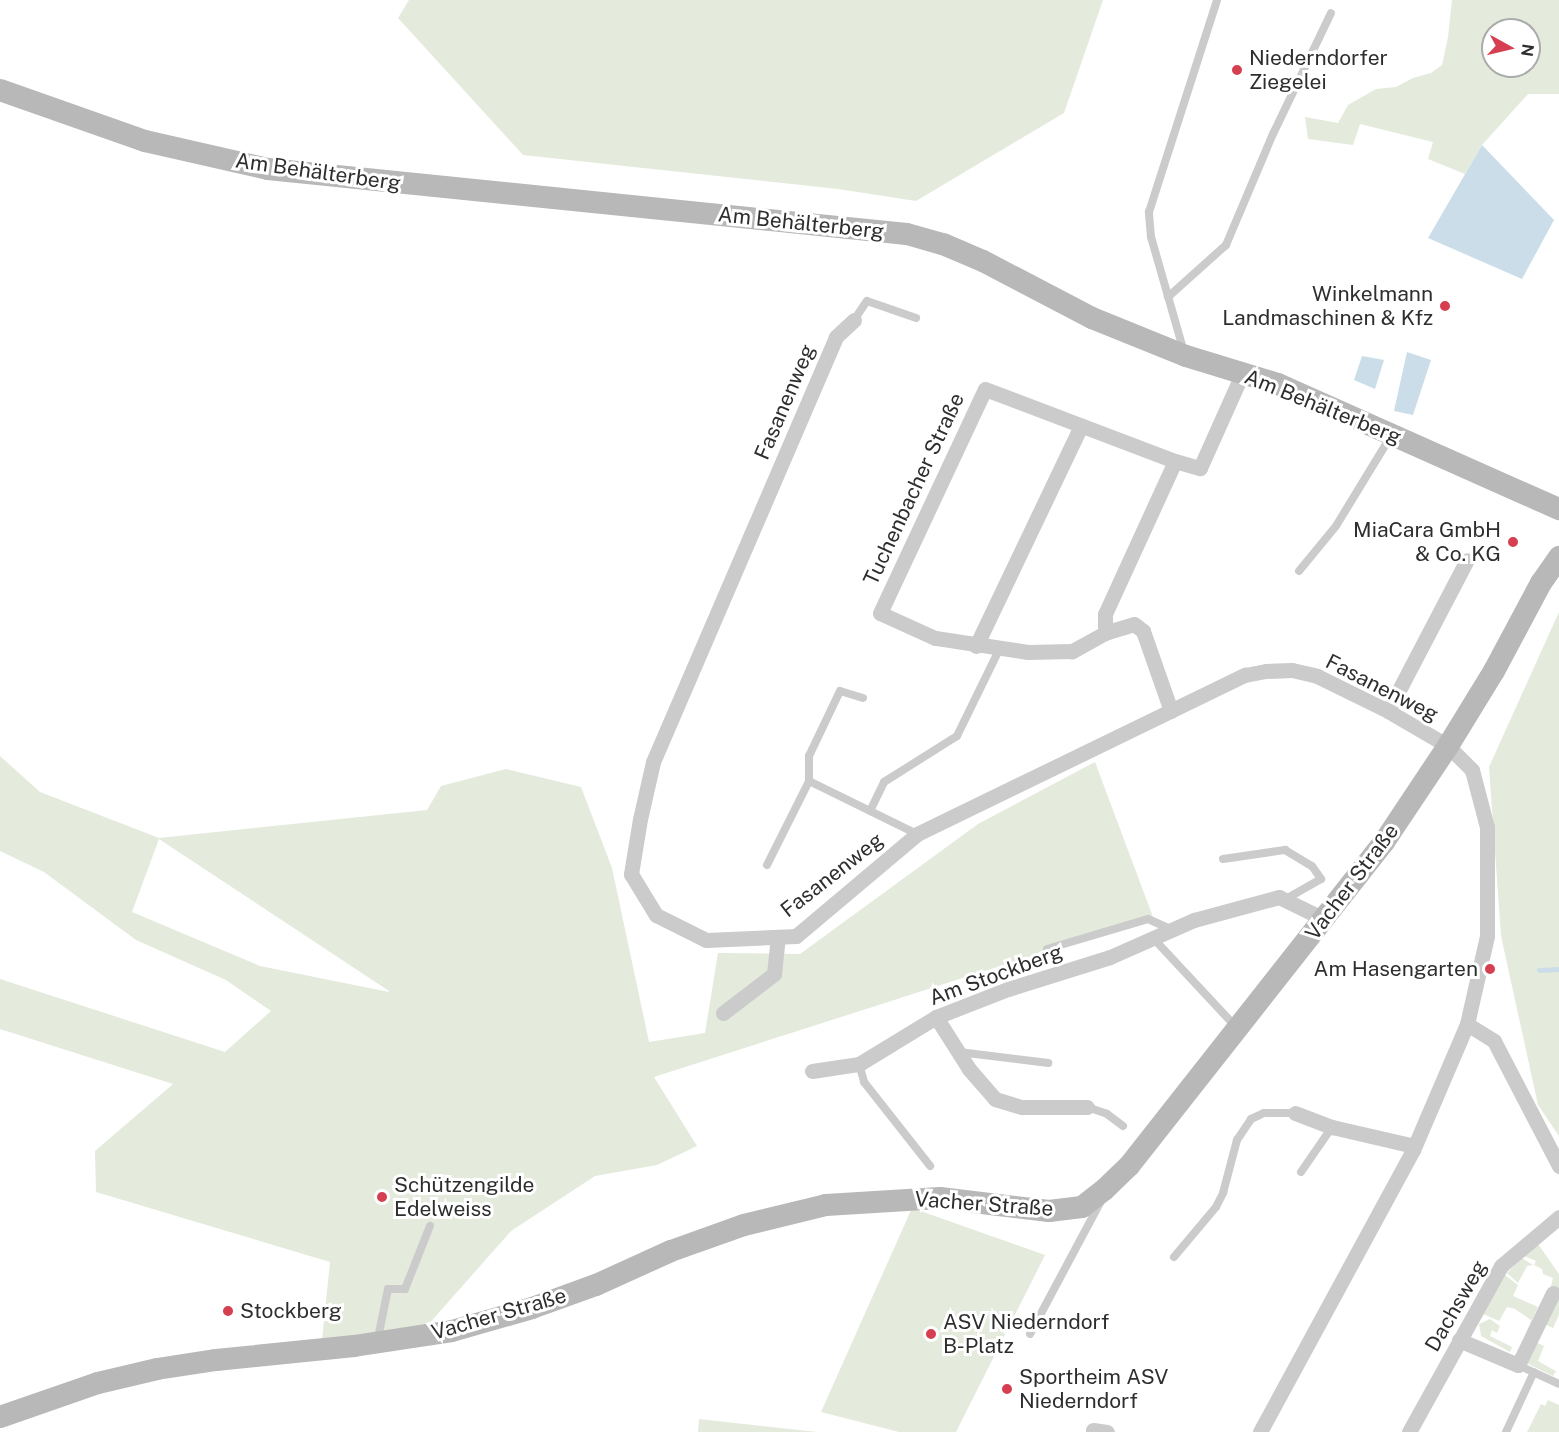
<!DOCTYPE html>
<meta charset="utf-8">
<style>
body{margin:0}
#map{position:relative;width:1559px;height:1432px;overflow:hidden;background:#fff;font-family:"Public Sans",sans-serif}
div>[style]{position:absolute}
.green>*{inset:0;background:#e4eadc}
.water>*{inset:0;background:#cadde8}
.stream>*{height:4.5px;margin:-2.25px;padding:0 2.25px;transform-origin:2.25px;border-radius:2.25px;background:#cadde8}
.lane>*{height:8px;margin:-4px;padding:0 4px;transform-origin:4px;border-radius:4px;background:#cbcbcb}
.street>*{height:15px;margin:-7.5px;padding:0 7.5px;transform-origin:7.5px;border-radius:7.5px;background:#cbcbcb}
.secondary>*{height:22px;margin:-11px;padding:0 11px;transform-origin:11px;border-radius:11px;background:#b8b8b8}
.dots>*{width:16px;height:16px;translate:-50% -50%;box-sizing:border-box;border:3px solid #fff;border-radius:50%}
span{translate:-50% -50%;white-space:nowrap;text-align:center;line-height:1.15;-webkit-text-stroke:6px #fff;paint-order:stroke}
.poi-label{font-size:21px;color:#2e2e2e}
.left{translate:0 -50%;text-align:left}
.right{translate:-100% -50%;text-align:right}
.street-label{font-size:21px;color:#2e2e2e}
.north{position:absolute;left:1481px;top:18px;width:60px;height:60px;box-sizing:border-box;background:#fff;border:2px solid #ababab;border-radius:50%;rotate:98deg;font-size:16px;font-weight:700;line-height:24px;text-align:center;color:#2e2e2e}
.north::after{content:'';display:block;margin:auto;width:21px;height:27px;background:#d53f50;clip-path:polygon(50% 0,100% 100%,50% 72%,0 100%)}
</style>
<div id="map">
<div class="green">
<div style="clip-path:polygon(409px 0,1103px 0,1064px 113px,916px 201px,838px 189px,523px 155px,398px 18px)"></div>
<div style="clip-path:polygon(evenodd,1452px 0,1559px 0,1559px 94px,1528px 94px,1482px 145px,1465px 174px,1428px 159px,1433px 142px,1360px 124px,1353px 145px,1308px 139px,1305px 117px,1338px 123px,1348px 105px,1376px 89px,1396px 87px,1413px 78px,1431px 73px,1442px 65px,1448px 37px,1452px 0,1493px 30px,1529px 30px,1529px 66px,1493px 66px,1493px 30px)"></div>
<div style="clip-path:polygon(1559px 612px,1559px 1136px,1538px 1105px,1501px 936px,1489px 767px)"></div>
<div style="clip-path:polygon(evenodd,0 756px,40px 792px,159px 838px,427px 810px,441px 786px,506px 769px,581px 787px,612px 868px,649px 1042px,705px 1033px,718px 953px,800px 954px,978px 824px,1095px 762px,1153px 917px,654px 1077px,697px 1146px,657px 1165px,595px 1176px,511px 1231px,427px 1326px,322px 1340px,330px 1262px,96px 1192px,95px 1151px,173px 1084px,0 1029px,0 979px,225px 1052px,271px 1011px,226px 980px,136px 940px,44px 872px,0 851px,0 756px,159px 839px,389px 991px,389px 992px,260px 966px,132px 912px,159px 839px)"></div>
<div style="clip-path:polygon(912px 1208px,1045px 1255px,956px 1432px,899px 1432px,821px 1412px)"></div>
<div style="clip-path:polygon(1538px 1244px,1559px 1274px,1559px 1315px,1553px 1328px,1542px 1323px,1553px 1278px,1543px 1274px,1542px 1269px,1534px 1265px,1536px 1261px,1524px 1256px)"></div>
<div style="clip-path:polygon(1522px 1258px,1533px 1265px,1527px 1266px,1518px 1283px,1507px 1273px)"></div>
<div style="clip-path:polygon(1505px 1275px,1518px 1285px,1513px 1296px,1538px 1307px,1528px 1328px,1531px 1320px,1515px 1309px,1507px 1307px,1499px 1321px,1481px 1313px)"></div>
<div style="clip-path:polygon(1490px 1319px,1500px 1326px,1497px 1333px,1492px 1330px,1490px 1336px,1512px 1347px,1510px 1352px,1481px 1336px,1479px 1324px)"></div>
<div style="clip-path:polygon(1533px 1341px,1544px 1346px,1538px 1361px,1559px 1373px,1556px 1371px,1553px 1376px,1524px 1362px)"></div>
<div style="clip-path:polygon(1548px 1400px,1559px 1405px,1559px 1432px,1527px 1432px,1541px 1404px,1545px 1406px)"></div>
<div style="clip-path:polygon(699px 1419px,817px 1432px,698px 1432px)"></div>
</div>
<div class="water">
<div style="clip-path:polygon(1482px 145px,1554px 220px,1522px 279px,1428px 238px)"></div>
<div style="clip-path:polygon(1407px 352px,1431px 360px,1413px 415px,1394px 411px)"></div>
<div style="clip-path:polygon(1362px 356px,1384px 360px,1375px 389px,1354px 380px)"></div>
</div>
<div class="stream">
<div style="left:1539px;top:970px;width:20px;rotate:-3deg"></div>
</div>
<div class="lane">
<div style="left:1168px;top:297px;width:78px;rotate:-41.9deg"></div>
<div style="left:1226px;top:245px;width:121px;rotate:-67.1deg"></div>
<div style="left:1273px;top:134px;width:134px;rotate:-64.4deg"></div>
<div style="left:854px;top:320px;width:23px;rotate:-56deg"></div>
<div style="left:867px;top:301px;width:52px;rotate:19.1deg"></div>
<div style="left:1184px;top:352px;width:120px;rotate:-106deg"></div>
<div style="left:1151px;top:237px;width:25px;rotate:-95deg"></div>
<div style="left:1149px;top:212px;width:223px;rotate:-72.2deg"></div>
<div style="left:1299px;top:571px;width:58px;rotate:-50.6deg"></div>
<div style="left:1336px;top:526px;width:105px;rotate:-58.6deg"></div>
<div style="left:809px;top:781px;width:120px;rotate:26.1deg"></div>
<div style="left:870px;top:811px;width:32px;rotate:-64deg"></div>
<div style="left:884px;top:782px;width:86px;rotate:-32.2deg"></div>
<div style="left:957px;top:736px;width:98px;rotate:-64deg"></div>
<div style="left:1223px;top:859px;width:63px;rotate:-8.3deg"></div>
<div style="left:1285px;top:850px;width:31px;rotate:31deg"></div>
<div style="left:1312px;top:866px;width:16px;rotate:55deg"></div>
<div style="left:1321px;top:879px;width:40px;rotate:150.3deg"></div>
<div style="left:767px;top:865px;width:94px;rotate:-63.4deg"></div>
<div style="left:809px;top:781px;width:25px;rotate:-90deg"></div>
<div style="left:809px;top:756px;width:72px;rotate:-64.5deg"></div>
<div style="left:840px;top:691px;width:24px;rotate:17deg"></div>
<div style="left:1153px;top:938px;width:122px;rotate:47deg"></div>
<div style="left:1047px;top:949px;width:105px;rotate:-16.5deg"></div>
<div style="left:1148px;top:919px;width:24px;rotate:24deg"></div>
<div style="left:959px;top:1052px;width:90px;rotate:7deg"></div>
<div style="left:859px;top:1064px;width:19px;rotate:74deg"></div>
<div style="left:864px;top:1082px;width:107px;rotate:51.8deg"></div>
<div style="left:1087px;top:1107px;width:21px;rotate:19deg"></div>
<div style="left:1107px;top:1114px;width:20px;rotate:37deg"></div>
<div style="left:1301px;top:1172px;width:55px;rotate:-55.4deg"></div>
<div style="left:1174px;top:1257px;width:65px;rotate:-50deg"></div>
<div style="left:1216px;top:1207px;width:16px;rotate:-63deg"></div>
<div style="left:1223px;top:1193px;width:55px;rotate:-75.2deg"></div>
<div style="left:1237px;top:1140px;width:25px;rotate:-56deg"></div>
<div style="left:1251px;top:1119px;width:14px;rotate:-25deg"></div>
<div style="left:1264px;top:1113px;width:31px"></div>
<div style="left:1030px;top:1334px;width:149px;rotate:-61.9deg"></div>
<div style="left:378px;top:1338px;width:50px;rotate:-78.5deg"></div>
<div style="left:388px;top:1289px;width:17px"></div>
<div style="left:405px;top:1289px;width:68px;rotate:-68.4deg"></div>
<div style="left:1518px;top:1365px;width:45px;rotate:24.9deg"></div>
<div style="left:1506px;top:1432px;width:66px;rotate:-65deg"></div>
</div>
<div class="street">
<div style="left:854px;top:320px;width:25px;rotate:137deg"></div>
<div style="left:836px;top:337px;width:463px;rotate:113.3deg"></div>
<div style="left:653px;top:762px;width:58px;rotate:102.8deg"></div>
<div style="left:640px;top:819px;width:56px;rotate:99.3deg"></div>
<div style="left:631px;top:874px;width:48px;rotate:58.6deg"></div>
<div style="left:656px;top:915px;width:56px;rotate:26.6deg"></div>
<div style="left:706px;top:940px;width:90px;rotate:-2.5deg"></div>
<div style="left:796px;top:936px;width:158px;rotate:-40.1deg"></div>
<div style="left:917px;top:834px;width:365px;rotate:-25.9deg"></div>
<div style="left:1245px;top:675px;width:21px;rotate:-11deg"></div>
<div style="left:1266px;top:671px;width:26px;rotate:-2deg"></div>
<div style="left:1292px;top:670px;width:26px;rotate:13deg"></div>
<div style="left:1317px;top:676px;width:79px;rotate:26.2deg"></div>
<div style="left:1388px;top:711px;width:69px;rotate:30.3deg"></div>
<div style="left:1448px;top:746px;width:34px;rotate:45deg"></div>
<div style="left:1472px;top:770px;width:59px;rotate:75.3deg"></div>
<div style="left:1487px;top:827px;width:109px;rotate:90deg"></div>
<div style="left:1487px;top:936px;width:90px;rotate:102.8deg"></div>
<div style="left:1467px;top:1024px;width:137px;rotate:113.2deg"></div>
<div style="left:1413px;top:1150px;width:321px;rotate:118.5deg"></div>
<div style="left:1105px;top:633px;width:19px;rotate:-90deg"></div>
<div style="left:1105px;top:614px;width:168px;rotate:-65.4deg"></div>
<div style="left:976px;top:646px;width:244px;rotate:-64.5deg"></div>
<div style="left:1171px;top:711px;width:85px;rotate:-109.3deg"></div>
<div style="left:1143px;top:631px;width:11px;rotate:-142deg"></div>
<div style="left:1134px;top:624px;width:30px;rotate:163deg"></div>
<div style="left:1105px;top:633px;width:38px;rotate:151deg"></div>
<div style="left:1072px;top:651px;width:44px;rotate:178.7deg"></div>
<div style="left:1028px;top:652px;width:94px;rotate:-171.4deg"></div>
<div style="left:935px;top:638px;width:60px;rotate:-155.6deg"></div>
<div style="left:880px;top:613px;width:247px;rotate:-64.9deg"></div>
<div style="left:985px;top:389px;width:203px;rotate:20.8deg"></div>
<div style="left:1175px;top:461px;width:26px;rotate:16deg"></div>
<div style="left:1200px;top:468px;width:103px;rotate:-65.9deg"></div>
<div style="left:1388px;top:711px;width:170px;rotate:-62.4deg"></div>
<div style="left:723px;top:1013px;width:64px;rotate:-37.4deg"></div>
<div style="left:774px;top:974px;width:37px;rotate:-84deg"></div>
<div style="left:936px;top:1017px;width:62px;rotate:57.6deg"></div>
<div style="left:969px;top:1069px;width:40px;rotate:49deg"></div>
<div style="left:995px;top:1099px;width:28px;rotate:17deg"></div>
<div style="left:1022px;top:1107px;width:65px"></div>
<div style="left:1467px;top:1024px;width:32px;rotate:32deg"></div>
<div style="left:1494px;top:1041px;width:141px;rotate:62.5deg"></div>
<div style="left:812px;top:1071px;width:48px;rotate:-8.5deg"></div>
<div style="left:859px;top:1064px;width:90px;rotate:-31.4deg"></div>
<div style="left:936px;top:1017px;width:77px;rotate:-21.3deg"></div>
<div style="left:1008px;top:989px;width:107px;rotate:-17.4deg"></div>
<div style="left:1110px;top:957px;width:92px;rotate:-23.8deg"></div>
<div style="left:1194px;top:920px;width:88px;rotate:-15.1deg"></div>
<div style="left:1279px;top:897px;width:50px;rotate:26.1deg"></div>
<div style="left:1295px;top:1113px;width:40px;rotate:21deg"></div>
<div style="left:1332px;top:1127px;width:84px;rotate:13deg"></div>
<div style="left:1459px;top:1340px;width:64px;rotate:23deg"></div>
<div style="left:1518px;top:1365px;width:80px;rotate:-64.1deg"></div>
<div style="left:1093px;top:1430px;width:14px;rotate:8deg"></div>
<div style="left:1409px;top:1432px;width:190px;rotate:-61deg"></div>
<div style="left:1501px;top:1266px;width:76px;rotate:-40.2deg"></div>
</div>
<div class="secondary">
<div style="left:0;top:90px;width:154px;rotate:19.4deg"></div>
<div style="left:145px;top:141px;width:126px;rotate:12.8deg"></div>
<div style="left:268px;top:169px;width:642px;rotate:5.81deg"></div>
<div style="left:907px;top:234px;width:37px;rotate:16deg"></div>
<div style="left:943px;top:244px;width:43px;rotate:23deg"></div>
<div style="left:983px;top:261px;width:123px;rotate:27.6deg"></div>
<div style="left:1092px;top:318px;width:101px;rotate:22deg"></div>
<div style="left:1186px;top:356px;width:96px;rotate:16.9deg"></div>
<div style="left:1278px;top:384px;width:308px;rotate:24deg"></div>
<div style="left:0;top:1417px;width:104px;rotate:-19.1deg"></div>
<div style="left:98px;top:1383px;width:61px;rotate:-13.3deg"></div>
<div style="left:157px;top:1369px;width:60px;rotate:-8.7deg"></div>
<div style="left:216px;top:1360px;width:139px;rotate:-5.8deg"></div>
<div style="left:354px;top:1346px;width:99px;rotate:-8.7deg"></div>
<div style="left:452px;top:1331px;width:83px;rotate:-16deg"></div>
<div style="left:532px;top:1308px;width:68px;rotate:-19.8deg"></div>
<div style="left:596px;top:1285px;width:82px;rotate:-24.4deg"></div>
<div style="left:671px;top:1251px;width:77px;rotate:-19.6deg"></div>
<div style="left:744px;top:1225px;width:84px;rotate:-13.7deg"></div>
<div style="left:826px;top:1205px;width:114px;rotate:-3.5deg"></div>
<div style="left:940px;top:1198px;width:110px;rotate:6.8deg"></div>
<div style="left:1049px;top:1211px;width:33px;rotate:-7deg"></div>
<div style="left:1082px;top:1207px;width:28px;rotate:-38deg"></div>
<div style="left:1104px;top:1190px;width:35px;rotate:-44deg"></div>
<div style="left:1129px;top:1166px;width:412px;rotate:-51.8deg"></div>
<div style="left:1384px;top:842px;width:115px;rotate:-56.3deg"></div>
<div style="left:1448px;top:746px;width:88px;rotate:-58.5deg"></div>
<div style="left:1494px;top:671px;width:100px;rotate:-61.9deg"></div>
<div style="left:1541px;top:583px;width:32px;rotate:-55deg"></div>
</div>
<div class="dots">
<div style="left:1237px;top:70px;background:#d53f50"></div>
<div style="left:1445px;top:306px;background:#d53f50"></div>
<div style="left:1513px;top:542px;background:#d53f50"></div>
<div style="left:1490px;top:969px;background:#d53f50"></div>
<div style="left:382px;top:1197px;background:#d53f50"></div>
<div style="left:228px;top:1311px;background:#d53f50"></div>
<div style="left:931px;top:1334px;background:#d53f50"></div>
<div style="left:1007px;top:1389px;background:#d53f50"></div>
</div>
<div class="poi-label">
<span class="left" style="left:1249px;top:70px">Niederndorfer<br>Ziegelei</span>
<span class="right" style="left:1433px;top:306px">Winkelmann<br>Landmaschinen &amp; Kfz</span>
<span class="right" style="left:1501px;top:542px">MiaCara GmbH<br>&amp; Co. KG</span>
<span class="right" style="left:1478px;top:969px">Am Hasengarten</span>
<span class="left" style="left:394px;top:1197px">Schützengilde<br>Edelweiss</span>
<span class="left" style="left:240px;top:1311px">Stockberg</span>
<span class="left" style="left:943px;top:1334px">ASV Niederndorf<br>B-Platz</span>
<span class="left" style="left:1019px;top:1389px">Sportheim ASV<br>Niederndorf</span>
</div>
<div class="street-label">
<span style="left:318px;top:172px;rotate:8deg">Am Behälterberg</span>
<span style="left:801px;top:223px;rotate:6deg">Am Behälterberg</span>
<span style="left:785px;top:402px;rotate:-67deg">Fasanenweg</span>
<span style="left:1323px;top:407px;rotate:22deg">Am Behälterberg</span>
<span style="left:914px;top:489px;rotate:-65deg">Tuchenbacher Straße</span>
<span style="left:1382px;top:688px;rotate:27deg">Fasanenweg</span>
<span style="left:832px;top:875px;rotate:-38deg">Fasanenweg</span>
<span style="left:1352px;top:882px;rotate:-53deg">Vacher Straße</span>
<span style="left:996px;top:975px;rotate:-20deg">Am Stockberg</span>
<span style="left:984px;top:1204px;rotate:4deg">Vacher Straße</span>
<span style="left:1456px;top:1306px;rotate:-60deg">Dachsweg</span>
<span style="left:499px;top:1314px;rotate:-16deg">Vacher Straße</span>
</div>
<div class="north">N</div>
</div>
